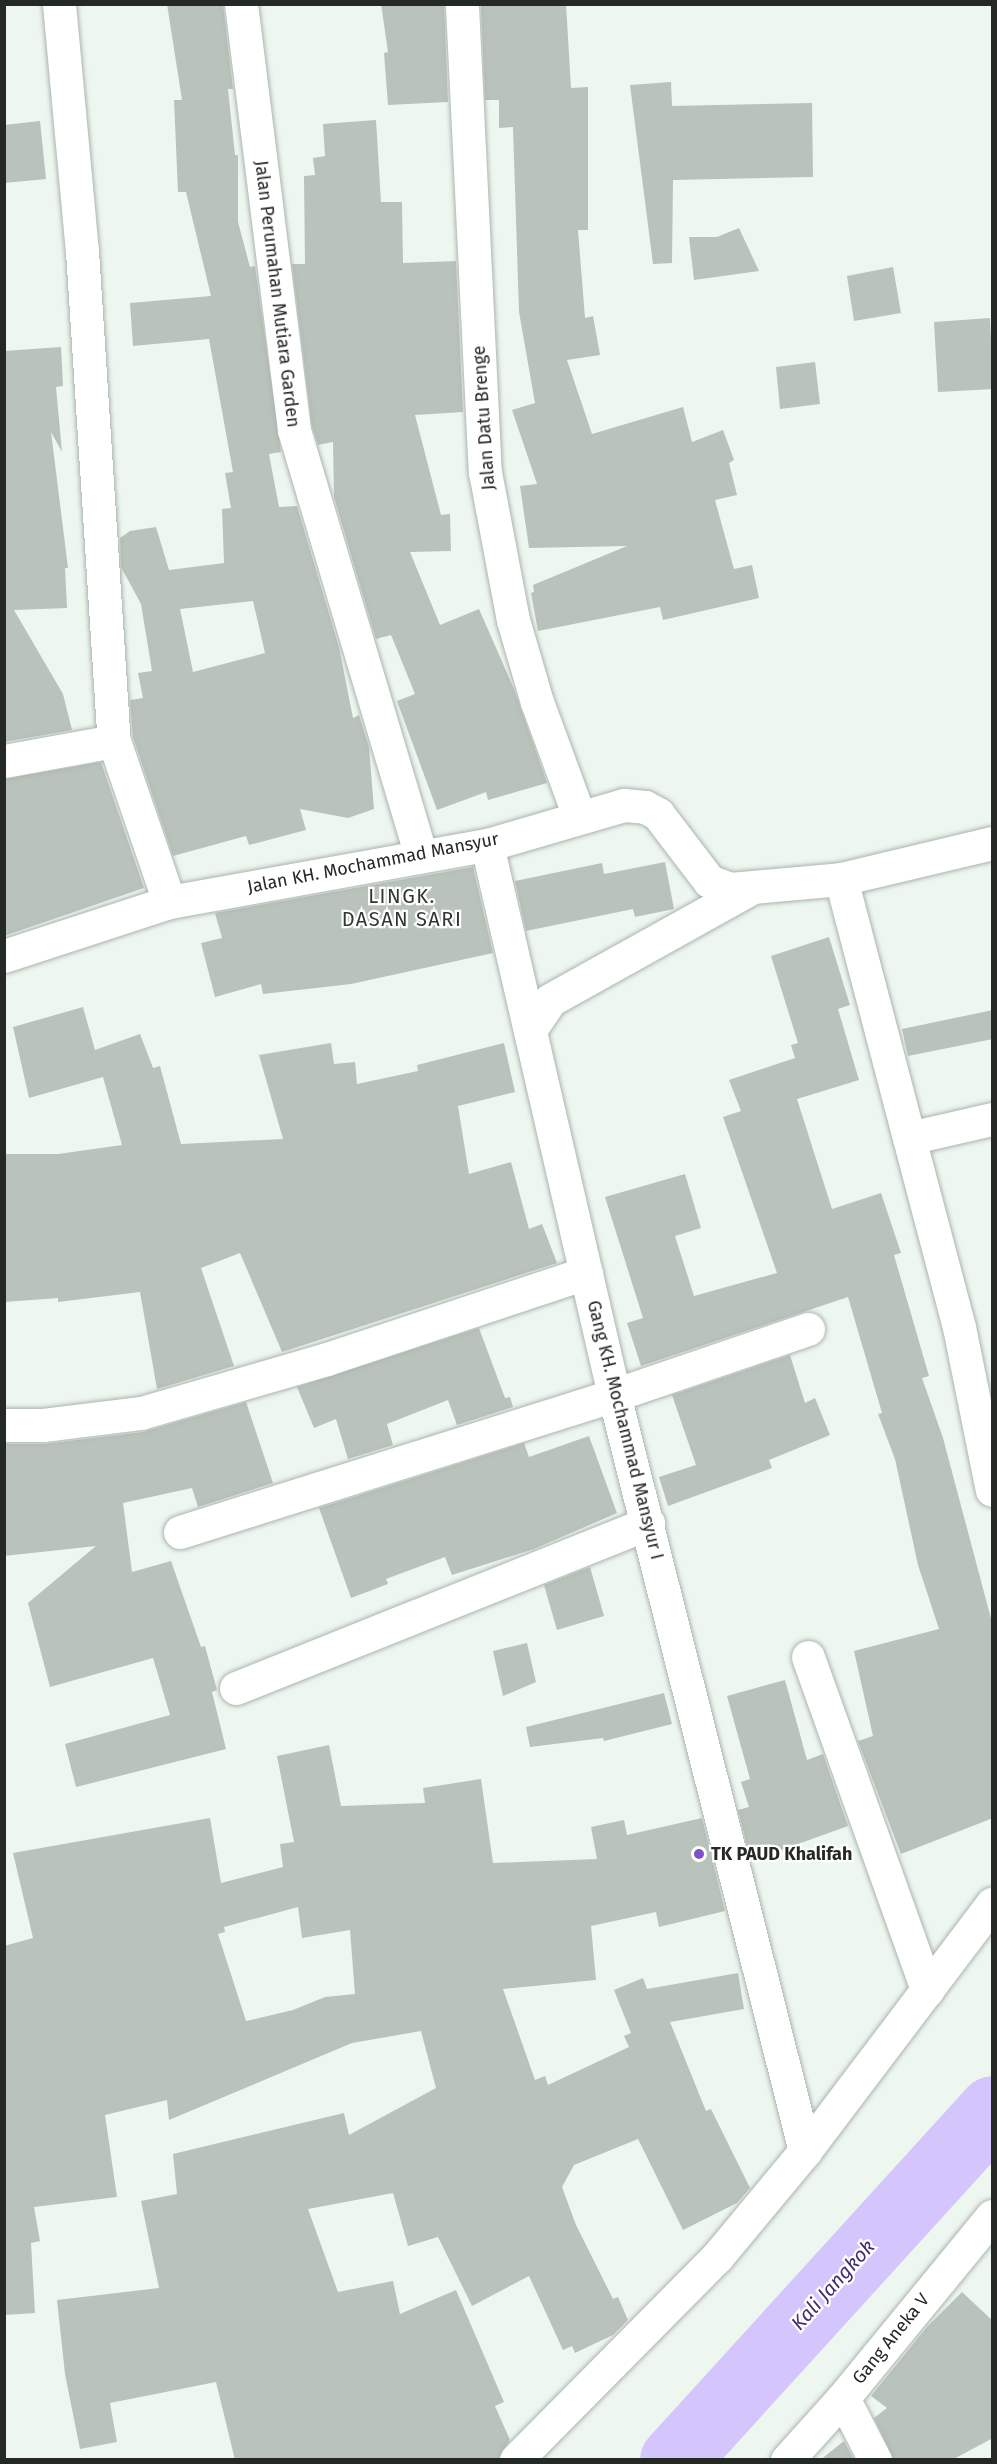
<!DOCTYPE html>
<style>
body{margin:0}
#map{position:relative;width:997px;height:2464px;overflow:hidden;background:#edf7f0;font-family:"Fira Sans",sans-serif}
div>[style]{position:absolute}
.river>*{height:69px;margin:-34.5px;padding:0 34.5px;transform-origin:34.5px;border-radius:34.5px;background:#d4c5fc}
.building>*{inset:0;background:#b9c2bb}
.roads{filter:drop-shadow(0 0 2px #abb4ae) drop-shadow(0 0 2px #abb4ae)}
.minor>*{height:33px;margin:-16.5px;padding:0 16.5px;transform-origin:16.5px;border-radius:16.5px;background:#fff}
.dots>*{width:16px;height:16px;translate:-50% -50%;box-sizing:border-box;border:3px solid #fff;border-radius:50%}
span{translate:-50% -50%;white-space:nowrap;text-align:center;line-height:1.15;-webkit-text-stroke:4.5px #fff;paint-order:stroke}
.street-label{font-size:18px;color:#252926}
.poi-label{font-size:18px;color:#252926;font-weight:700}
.left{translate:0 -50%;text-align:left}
.neighbourhood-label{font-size:20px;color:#303732;letter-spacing:1.5px}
.water-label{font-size:20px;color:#442d6d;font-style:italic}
.frame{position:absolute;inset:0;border:6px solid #252926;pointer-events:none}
</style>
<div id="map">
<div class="river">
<div style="left:674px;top:2460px;width:473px;rotate:-47.7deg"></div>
</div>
<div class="building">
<div style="clip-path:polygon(evenodd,167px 4px,223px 4px,233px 89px,228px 89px,235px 155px,238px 155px,238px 222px,250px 267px,255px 266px,281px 452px,269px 454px,279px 507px,297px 506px,339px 647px,353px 718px,359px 715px,369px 747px,374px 809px,348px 818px,300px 809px,306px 830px,249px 845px,246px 836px,173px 856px,133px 737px,130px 700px,143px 698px,138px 673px,152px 671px,141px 604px,121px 567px,120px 538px,130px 531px,156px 527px,169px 570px,224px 563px,222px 509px,231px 508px,225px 473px,233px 472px,209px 339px,133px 346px,130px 303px,211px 296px,186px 192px,178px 192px,174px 100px,182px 100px,167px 4px,253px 601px,265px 653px,193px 672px,180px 609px,253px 601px)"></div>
<div style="clip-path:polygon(381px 4px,444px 4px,448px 102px,388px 105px,384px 53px,388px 52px)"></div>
<div style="clip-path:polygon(481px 4px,566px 4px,571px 88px,588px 87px,588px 230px,578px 230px,585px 318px,593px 316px,600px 355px,567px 360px,592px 434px,683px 407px,692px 442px,723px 430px,734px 460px,729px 463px,737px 495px,715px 500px,734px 569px,752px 565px,759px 598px,663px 620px,660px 607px,538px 631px,531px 593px,534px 592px,533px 585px,627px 546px,529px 548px,520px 486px,537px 484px,512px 410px,535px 403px,519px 312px,513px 127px,499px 128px,499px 100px,485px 100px)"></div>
<div style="clip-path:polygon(671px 82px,672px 106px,812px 103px,813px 177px,673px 180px,672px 263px,653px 264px,630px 85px)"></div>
<div style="clip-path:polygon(376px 120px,381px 202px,402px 202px,403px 263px,456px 261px,463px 412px,415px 415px,441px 515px,450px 514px,451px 551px,410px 552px,440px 625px,479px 609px,514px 689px,547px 783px,488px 800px,486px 792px,437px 810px,397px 701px,415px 694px,391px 635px,376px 639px,334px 497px,333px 442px,318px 445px,312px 426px,292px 264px,305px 264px,304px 176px,315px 175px,313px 158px,325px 156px,323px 124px)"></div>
<div style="clip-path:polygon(40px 121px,46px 179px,4px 183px,4px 125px)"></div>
<div style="clip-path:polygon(739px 228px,759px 271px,694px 280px,689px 237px,717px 237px)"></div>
<div style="clip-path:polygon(893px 267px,901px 313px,854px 321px,847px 276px)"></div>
<div style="clip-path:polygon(990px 318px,993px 389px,938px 392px,934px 322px)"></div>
<div style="clip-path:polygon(61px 347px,63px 386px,56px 387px,62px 452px,51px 432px,68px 568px,65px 568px,67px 608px,14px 610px,63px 694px,72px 730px,4px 742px,4px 351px)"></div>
<div style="clip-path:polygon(815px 362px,820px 404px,780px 409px,776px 367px)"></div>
<div style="clip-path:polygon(101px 762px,144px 888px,4px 936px,4px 779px)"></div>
<div style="clip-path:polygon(665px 862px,674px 909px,635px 917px,633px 909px,526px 931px,515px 881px,602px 863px,604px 874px)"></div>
<div style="clip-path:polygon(473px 867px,493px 953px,351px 984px,263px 994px,261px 984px,215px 997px,201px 943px,222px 938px,215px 913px)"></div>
<div style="clip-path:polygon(829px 937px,850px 1005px,838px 1009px,859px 1080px,797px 1099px,832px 1209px,881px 1193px,901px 1253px,894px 1255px,929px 1376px,922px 1378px,943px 1438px,993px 1626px,993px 1818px,901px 1854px,858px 1741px,873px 1736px,854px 1651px,939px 1629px,918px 1565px,895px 1459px,878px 1414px,882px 1413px,848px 1297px,641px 1366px,627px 1323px,643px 1318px,605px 1197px,685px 1174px,701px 1228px,675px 1236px,694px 1296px,777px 1273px,723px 1117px,741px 1111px,729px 1080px,795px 1058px,791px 1045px,798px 1043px,771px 956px)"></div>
<div style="clip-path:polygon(83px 1007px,95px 1050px,140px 1034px,153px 1068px,160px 1066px,181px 1144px,283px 1139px,259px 1055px,331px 1043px,334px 1064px,355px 1062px,357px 1084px,418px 1071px,417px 1065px,504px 1043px,515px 1092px,458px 1106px,469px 1174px,511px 1162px,529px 1229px,542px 1224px,557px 1263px,282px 1352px,240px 1253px,201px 1268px,234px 1366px,157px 1389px,140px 1292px,58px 1302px,58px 1298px,4px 1302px,4px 1154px,58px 1154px,122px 1145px,103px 1077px,29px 1098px,13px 1027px)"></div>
<div style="clip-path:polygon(993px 1010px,993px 1039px,908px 1056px,902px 1029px)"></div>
<div style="clip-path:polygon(479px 1328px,505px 1398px,510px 1397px,513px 1407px,457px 1425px,448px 1400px,387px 1424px,393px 1445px,348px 1459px,336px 1419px,314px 1428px,297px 1387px)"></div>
<div style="clip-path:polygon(790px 1355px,805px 1403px,815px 1398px,830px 1435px,769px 1460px,772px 1468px,668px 1506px,659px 1477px,696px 1465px,672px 1395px)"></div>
<div style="clip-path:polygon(246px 1402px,273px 1483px,198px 1507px,192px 1488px,123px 1503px,132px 1572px,171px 1561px,201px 1647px,205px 1646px,217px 1690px,212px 1692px,226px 1749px,76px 1787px,65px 1744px,170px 1715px,153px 1658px,50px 1687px,28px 1603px,96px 1546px,4px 1556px,4px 1444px,45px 1444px,143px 1432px)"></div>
<div style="clip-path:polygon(589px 1436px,617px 1513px,534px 1549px,452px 1575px,445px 1557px,386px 1579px,388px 1584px,351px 1598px,319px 1508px,524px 1443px,529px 1457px)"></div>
<div style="clip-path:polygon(590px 1567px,604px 1616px,557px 1630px,544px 1585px)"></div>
<div style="clip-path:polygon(527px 1643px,536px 1682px,503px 1696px,493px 1651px)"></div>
<div style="clip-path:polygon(785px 1680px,807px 1760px,823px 1754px,848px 1826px,751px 1861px,738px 1810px,749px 1807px,741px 1782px,750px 1779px,727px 1696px)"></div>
<div style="clip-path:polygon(664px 1693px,672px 1724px,604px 1741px,603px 1738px,530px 1747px,526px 1727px)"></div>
<div style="clip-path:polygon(evenodd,329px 1745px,341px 1806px,425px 1803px,423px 1788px,481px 1779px,493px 1863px,597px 1859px,591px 1827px,624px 1820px,627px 1835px,702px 1818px,725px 1911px,659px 1927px,656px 1912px,591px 1926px,596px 1980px,503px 1989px,535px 2080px,545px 2076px,548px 2085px,629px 2047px,624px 2036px,631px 2033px,614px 1990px,643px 1978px,647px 1989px,738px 1973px,744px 2009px,670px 2022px,706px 2111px,711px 2109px,750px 2188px,737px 2203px,683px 2230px,638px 2139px,574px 2165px,562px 2187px,576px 2225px,613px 2299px,618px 2297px,628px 2320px,613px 2335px,575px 2353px,572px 2346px,563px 2350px,529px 2276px,472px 2306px,438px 2237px,408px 2246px,393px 2193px,308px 2209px,338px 2292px,393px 2281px,400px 2314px,456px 2290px,504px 2402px,495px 2406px,510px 2440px,498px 2460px,235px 2460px,216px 2382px,110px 2403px,117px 2442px,80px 2449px,65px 2374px,57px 2300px,159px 2288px,141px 2201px,177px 2194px,173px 2154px,344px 2113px,349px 2135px,436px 2088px,421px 2031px,352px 2043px,169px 2120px,167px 2100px,105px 2115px,117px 2197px,34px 2207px,40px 2241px,31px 2243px,35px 2313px,5px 2315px,4px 1946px,33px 1938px,13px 1853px,210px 1818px,221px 1883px,283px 1867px,280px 1844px,294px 1842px,277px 1756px,329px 1745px,298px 1907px,302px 1938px,350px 1930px,355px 1994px,325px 1997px,293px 2010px,246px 2021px,218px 1934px,225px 1932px,224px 1927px,298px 1907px)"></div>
<div style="clip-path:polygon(962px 2292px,993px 2321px,993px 2438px,952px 2460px,894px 2460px,874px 2418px,887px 2408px,871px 2396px,927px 2327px)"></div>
<div style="clip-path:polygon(844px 2441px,854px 2460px,820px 2460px)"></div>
</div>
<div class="roads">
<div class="minor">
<div style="left:59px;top:4px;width:248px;rotate:84.7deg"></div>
<div style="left:82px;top:251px;width:491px;rotate:86.3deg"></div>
<div style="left:114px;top:741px;width:170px;rotate:71.1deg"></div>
<div style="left:241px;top:4px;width:429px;rotate:82.9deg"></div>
<div style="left:294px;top:430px;width:442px;rotate:73.4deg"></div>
<div style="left:462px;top:6px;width:467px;rotate:87.2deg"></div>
<div style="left:485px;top:472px;width:151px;rotate:79.3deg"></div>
<div style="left:513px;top:620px;width:85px;rotate:73.7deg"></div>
<div style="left:537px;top:702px;width:121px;rotate:69.8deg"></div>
<div style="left:4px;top:761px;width:112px;rotate:-10.3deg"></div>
<div style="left:487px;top:845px;width:564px;rotate:77deg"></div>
<div style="left:614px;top:1395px;width:780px;rotate:75.82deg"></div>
<div style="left:841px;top:879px;width:268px;rotate:75.3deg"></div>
<div style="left:909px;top:1138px;width:85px;rotate:-12.9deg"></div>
<div style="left:4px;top:956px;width:174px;rotate:-18.1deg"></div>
<div style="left:169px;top:902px;width:323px;rotate:-10.2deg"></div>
<div style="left:487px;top:845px;width:143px;rotate:-16.3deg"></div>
<div style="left:624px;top:805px;width:21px;rotate:5deg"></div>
<div style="left:645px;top:807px;width:15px;rotate:28deg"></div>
<div style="left:658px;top:814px;width:84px;rotate:52.7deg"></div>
<div style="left:709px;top:881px;width:22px;rotate:21deg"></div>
<div style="left:730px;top:889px;width:111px;rotate:-5.1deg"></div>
<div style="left:841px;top:879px;width:155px;rotate:-13.4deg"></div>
<div style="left:530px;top:1030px;width:36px;rotate:-56deg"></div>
<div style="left:550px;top:1000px;width:230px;rotate:-29.1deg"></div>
<div style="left:909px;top:1138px;width:196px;rotate:75.2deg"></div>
<div style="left:959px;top:1327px;width:166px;rotate:78.6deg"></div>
<div style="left:4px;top:1425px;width:39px"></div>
<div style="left:43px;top:1425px;width:99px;rotate:-7deg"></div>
<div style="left:141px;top:1413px;width:194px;rotate:-16.2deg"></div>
<div style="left:327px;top:1359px;width:273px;rotate:-18.4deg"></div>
<div style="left:180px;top:1532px;width:455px;rotate:-17.5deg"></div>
<div style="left:614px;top:1395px;width:205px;rotate:-18.8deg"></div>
<div style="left:808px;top:1657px;width:354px;rotate:70.3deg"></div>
<div style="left:236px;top:1688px;width:444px;rotate:-21.8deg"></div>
<div style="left:843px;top:2398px;width:70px;rotate:62.7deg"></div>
<div style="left:516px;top:2460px;width:286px;rotate:-45.3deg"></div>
<div style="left:717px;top:2257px;width:138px;rotate:-50.3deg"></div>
<div style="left:805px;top:2151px;width:310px;rotate:-52.9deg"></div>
<div style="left:787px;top:2460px;width:84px;rotate:-47.9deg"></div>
<div style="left:843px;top:2398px;width:235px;rotate:-50.7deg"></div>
</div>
</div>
<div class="dots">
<div style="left:699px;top:1854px;background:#7d51ca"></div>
</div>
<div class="street-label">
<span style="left:277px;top:294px;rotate:83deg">Jalan Perumahan Mutiara Garden</span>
<span style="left:484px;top:418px;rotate:-94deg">Jalan Datu Brenge</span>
<span style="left:373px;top:863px;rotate:-11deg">Jalan KH. Mochammad Mansyur</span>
<span style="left:625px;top:1430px;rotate:76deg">Gang KH. Mochammad Mansyur I</span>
<span style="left:891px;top:2339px;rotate:-51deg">Gang Aneka V</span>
</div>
<div class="poi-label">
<span class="left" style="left:711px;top:1854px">TK PAUD Khalifah</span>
</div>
<div class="neighbourhood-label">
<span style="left:402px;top:908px">LINGK.<br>DASAN SARI</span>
</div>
<div class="water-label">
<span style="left:833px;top:2285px;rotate:-48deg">Kali Jangkok</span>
</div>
<div class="frame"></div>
</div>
